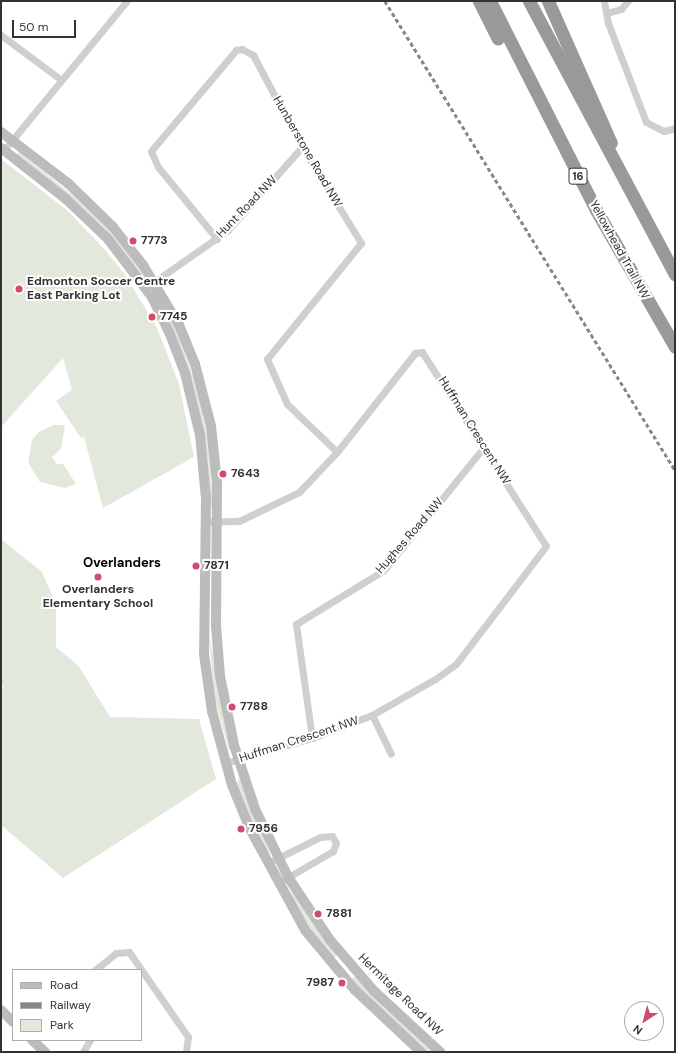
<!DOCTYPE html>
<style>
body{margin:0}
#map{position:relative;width:676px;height:1053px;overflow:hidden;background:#fff;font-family:"DM Sans",sans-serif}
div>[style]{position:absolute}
.green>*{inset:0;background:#e3e8dc}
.street>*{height:7px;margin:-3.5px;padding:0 3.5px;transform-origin:3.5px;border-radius:3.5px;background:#cfcfcf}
.secondary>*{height:10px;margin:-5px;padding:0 5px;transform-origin:5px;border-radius:5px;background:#bcbcbc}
.highway>*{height:13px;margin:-6.5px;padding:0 6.5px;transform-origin:6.5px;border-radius:6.5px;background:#999}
.rail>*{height:2.5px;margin-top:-1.25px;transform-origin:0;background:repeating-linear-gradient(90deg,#878787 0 4px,transparent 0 7px)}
.dots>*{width:11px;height:11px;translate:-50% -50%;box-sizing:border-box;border:2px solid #fff;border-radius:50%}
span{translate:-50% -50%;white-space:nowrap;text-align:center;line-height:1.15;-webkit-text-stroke:4px #fff;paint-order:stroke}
.shield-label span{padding:1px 3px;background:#fff;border:1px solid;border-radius:3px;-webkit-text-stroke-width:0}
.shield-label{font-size:11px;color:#323232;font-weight:700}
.street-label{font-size:12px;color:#323232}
.poi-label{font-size:12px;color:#323232;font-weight:700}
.left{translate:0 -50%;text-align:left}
.right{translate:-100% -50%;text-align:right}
.neighbourhood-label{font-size:13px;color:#000;font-weight:700}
.frame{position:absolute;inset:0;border:2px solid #323232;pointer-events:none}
.legend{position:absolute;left:12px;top:969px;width:130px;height:72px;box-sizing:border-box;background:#fff;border:1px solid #adadad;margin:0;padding:5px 7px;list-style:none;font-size:12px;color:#323232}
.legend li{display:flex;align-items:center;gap:8px;height:20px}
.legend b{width:20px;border:1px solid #adadad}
.north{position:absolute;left:624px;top:1001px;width:40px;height:40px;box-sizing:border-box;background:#fff;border:1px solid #adadad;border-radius:50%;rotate:216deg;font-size:11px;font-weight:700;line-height:16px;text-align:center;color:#323232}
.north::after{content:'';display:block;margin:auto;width:14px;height:18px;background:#d14c6a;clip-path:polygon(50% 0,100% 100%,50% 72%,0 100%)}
.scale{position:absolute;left:12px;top:20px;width:64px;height:18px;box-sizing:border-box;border:2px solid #323232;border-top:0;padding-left:5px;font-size:12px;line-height:14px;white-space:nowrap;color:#323232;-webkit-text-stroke:3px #fff;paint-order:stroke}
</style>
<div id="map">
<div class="green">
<div style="clip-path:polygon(19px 152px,79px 200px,107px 227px,144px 273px,142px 275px,17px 155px)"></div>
<div style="clip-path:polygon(1px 159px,68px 211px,105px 250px,126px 276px,157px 328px,179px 384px,194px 457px,103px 508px,84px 437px,81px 438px,56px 401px,72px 390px,63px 358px,1px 427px)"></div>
<div style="clip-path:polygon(163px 304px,179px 336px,199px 394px,209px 443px,213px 506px,209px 506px,206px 452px,158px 305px)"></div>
<div style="clip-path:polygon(54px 425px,65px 425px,61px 449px,52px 457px,57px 464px,63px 464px,76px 484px,65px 488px,40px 482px,28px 462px,32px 440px,39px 432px)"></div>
<div style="clip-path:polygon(1px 539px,42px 572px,56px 604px,56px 647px,78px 665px,110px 717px,199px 719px,216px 779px,63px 878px,1px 825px,1px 689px,4px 686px,1px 683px)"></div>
<div style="clip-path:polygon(209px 634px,231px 750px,229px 750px,214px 697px)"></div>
<div style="clip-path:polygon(239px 777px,270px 853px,269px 854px,262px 847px,237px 785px)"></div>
<div style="clip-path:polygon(291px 890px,337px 955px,333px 959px,295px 907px)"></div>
<div style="clip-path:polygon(355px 976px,371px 994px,434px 1052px,426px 1052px,399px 1028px,365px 995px,352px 979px)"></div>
</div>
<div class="street">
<div style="left:604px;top:1px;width:22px;rotate:80deg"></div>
<div style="left:608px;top:23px;width:106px;rotate:69deg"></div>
<div style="left:646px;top:122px;width:20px;rotate:27deg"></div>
<div style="left:664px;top:131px;width:11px;rotate:-15deg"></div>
<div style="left:607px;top:13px;width:15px;rotate:-16deg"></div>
<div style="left:621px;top:9px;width:11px;rotate:-49deg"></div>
<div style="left:1px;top:35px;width:74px;rotate:36.7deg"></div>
<div style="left:4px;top:150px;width:193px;rotate:-50.5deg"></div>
<div style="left:217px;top:239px;width:93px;rotate:-129.3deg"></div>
<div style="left:158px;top:167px;width:17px;rotate:-114deg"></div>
<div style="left:151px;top:151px;width:132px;rotate:-49.9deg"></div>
<div style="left:236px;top:50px;width:6px;rotate:-9deg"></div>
<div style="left:242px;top:49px;width:13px;rotate:29deg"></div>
<div style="left:253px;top:55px;width:104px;rotate:62deg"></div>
<div style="left:302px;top:147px;width:113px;rotate:58.4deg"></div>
<div style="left:361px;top:243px;width:149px;rotate:129deg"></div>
<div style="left:267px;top:359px;width:49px;rotate:66deg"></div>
<div style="left:287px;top:404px;width:69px;rotate:43.8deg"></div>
<div style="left:151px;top:284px;width:94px;rotate:-35deg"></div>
<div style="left:228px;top:230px;width:111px;rotate:-48.3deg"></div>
<div style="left:206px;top:522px;width:33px;rotate:-2deg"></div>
<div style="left:239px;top:521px;width:67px;rotate:-25.8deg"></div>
<div style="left:299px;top:492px;width:55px;rotate:-46.5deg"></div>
<div style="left:337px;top:452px;width:126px;rotate:-51.8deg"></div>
<div style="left:415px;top:353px;width:7px;rotate:-8deg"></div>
<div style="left:422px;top:352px;width:230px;rotate:57.4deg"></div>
<div style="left:546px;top:546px;width:148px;rotate:127.3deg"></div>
<div style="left:456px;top:664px;width:26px;rotate:144deg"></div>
<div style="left:435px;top:679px;width:73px;rotate:150.3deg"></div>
<div style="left:372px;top:715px;width:64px;rotate:159deg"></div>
<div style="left:312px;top:738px;width:90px;rotate:163.8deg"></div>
<div style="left:372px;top:715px;width:43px;rotate:64deg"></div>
<div style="left:312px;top:738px;width:115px;rotate:-98deg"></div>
<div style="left:296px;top:624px;width:103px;rotate:-31.5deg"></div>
<div style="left:384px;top:570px;width:159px;rotate:-50.9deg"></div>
<div style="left:268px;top:863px;width:58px;rotate:-26.6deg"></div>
<div style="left:320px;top:837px;width:12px;rotate:-5deg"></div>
<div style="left:332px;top:836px;width:8px;rotate:60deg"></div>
<div style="left:336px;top:843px;width:9px;rotate:111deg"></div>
<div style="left:333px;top:851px;width:56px;rotate:149.7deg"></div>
<div style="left:95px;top:970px;width:27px;rotate:-39deg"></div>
<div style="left:116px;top:953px;width:13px;rotate:-4deg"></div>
<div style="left:129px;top:952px;width:103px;rotate:55.2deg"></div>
<div style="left:188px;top:1037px;width:15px;rotate:98deg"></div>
<div style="left:83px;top:1052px;width:14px;rotate:-60deg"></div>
</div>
<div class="secondary">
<div style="left:1px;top:132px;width:86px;rotate:37.4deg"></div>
<div style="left:69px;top:184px;width:62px;rotate:44.3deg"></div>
<div style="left:113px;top:227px;width:48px;rotate:51.7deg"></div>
<div style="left:143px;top:265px;width:70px;rotate:59deg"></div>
<div style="left:179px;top:325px;width:42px;rotate:67.7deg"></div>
<div style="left:195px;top:364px;width:64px;rotate:75.5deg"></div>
<div style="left:211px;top:426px;width:56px;rotate:83.9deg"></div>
<div style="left:217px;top:482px;width:144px;rotate:90.4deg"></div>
<div style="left:216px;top:626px;width:50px;rotate:85.4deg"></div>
<div style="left:220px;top:676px;width:70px;rotate:78.5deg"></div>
<div style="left:234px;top:745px;width:67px;rotate:71.8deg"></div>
<div style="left:255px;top:809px;width:76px;rotate:64.1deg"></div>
<div style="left:288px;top:877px;width:76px;rotate:56.3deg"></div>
<div style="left:330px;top:940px;width:67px;rotate:49.2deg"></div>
<div style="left:374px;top:991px;width:90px;rotate:42.7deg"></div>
<div style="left:1px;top:148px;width:83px;rotate:38.1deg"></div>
<div style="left:66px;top:199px;width:58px;rotate:43.6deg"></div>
<div style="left:108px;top:239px;width:73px;rotate:52.8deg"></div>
<div style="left:152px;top:297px;width:41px;rotate:64.1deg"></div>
<div style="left:170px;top:334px;width:42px;rotate:69deg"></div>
<div style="left:185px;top:373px;width:64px;rotate:76.4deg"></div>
<div style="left:200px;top:435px;width:63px;rotate:84.6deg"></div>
<div style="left:206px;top:498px;width:156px;rotate:90.7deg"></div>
<div style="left:204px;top:654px;width:58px;rotate:82deg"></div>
<div style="left:212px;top:711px;width:77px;rotate:74.9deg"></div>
<div style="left:232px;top:785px;width:48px;rotate:67.8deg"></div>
<div style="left:250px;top:829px;width:115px;rotate:61.4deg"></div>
<div style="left:305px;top:930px;width:78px;rotate:50.2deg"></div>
<div style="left:355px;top:990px;width:91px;rotate:43.2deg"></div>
<div style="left:1px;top:1010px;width:17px;rotate:45deg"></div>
<div style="left:32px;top:1040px;width:18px;rotate:43deg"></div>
</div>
<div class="highway">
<div style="left:479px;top:1px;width:42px;rotate:63.4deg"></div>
<div style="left:490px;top:1px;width:234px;rotate:63.1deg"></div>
<div style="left:596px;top:210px;width:158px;rotate:60deg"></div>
<div style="left:529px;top:1px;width:310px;rotate:61.9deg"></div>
<div style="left:548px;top:1px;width:155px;rotate:66.1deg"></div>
</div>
<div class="rail">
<div style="left:385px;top:1px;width:551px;rotate:58.27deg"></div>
</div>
<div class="dots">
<div style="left:133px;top:241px;background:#d14c6a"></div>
<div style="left:19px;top:289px;background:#d14c6a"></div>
<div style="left:152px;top:317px;background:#d14c6a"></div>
<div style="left:223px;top:474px;background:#d14c6a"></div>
<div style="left:196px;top:566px;background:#d14c6a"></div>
<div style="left:98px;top:577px;background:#d14c6a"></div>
<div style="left:232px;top:707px;background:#d14c6a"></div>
<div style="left:241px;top:829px;background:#d14c6a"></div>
<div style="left:318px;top:914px;background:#d14c6a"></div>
<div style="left:342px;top:983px;background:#d14c6a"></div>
</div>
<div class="shield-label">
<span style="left:578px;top:176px">16</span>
</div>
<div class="street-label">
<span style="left:307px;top:152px;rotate:60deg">Hunberstone Road NW</span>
<span style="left:247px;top:207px;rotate:-46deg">Hunt Road NW</span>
<span style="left:619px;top:250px;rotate:61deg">Yellowhead Trail NW</span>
<span style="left:474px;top:431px;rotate:58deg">Huffman Crescent NW</span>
<span style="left:410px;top:536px;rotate:-49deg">Hughes Road NW</span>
<span style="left:299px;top:740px;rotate:-18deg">Huffman Crescent NW</span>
<span style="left:400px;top:995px;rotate:44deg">Hermitage Road NW</span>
</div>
<div class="poi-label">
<span class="left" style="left:141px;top:241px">7773</span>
<span class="left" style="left:27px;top:289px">Edmonton Soccer Centre<br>East Parking Lot</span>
<span class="left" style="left:160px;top:317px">7745</span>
<span class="left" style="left:231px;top:474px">7643</span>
<span class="left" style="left:204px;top:566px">7871</span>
<span style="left:98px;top:597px">Overlanders<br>Elementary School</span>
<span class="left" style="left:240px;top:707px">7788</span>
<span class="left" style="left:249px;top:829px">7956</span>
<span class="left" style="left:326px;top:914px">7881</span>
<span class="right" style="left:334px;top:983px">7987</span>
</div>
<div class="neighbourhood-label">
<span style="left:122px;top:563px">Overlanders</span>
</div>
<div class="frame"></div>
<ul class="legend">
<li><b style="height:5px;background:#bcbcbc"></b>Road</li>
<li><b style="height:5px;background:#878787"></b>Railway</li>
<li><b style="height:11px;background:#e3e8dc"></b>Park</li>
</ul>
<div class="north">N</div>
<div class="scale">50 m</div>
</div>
